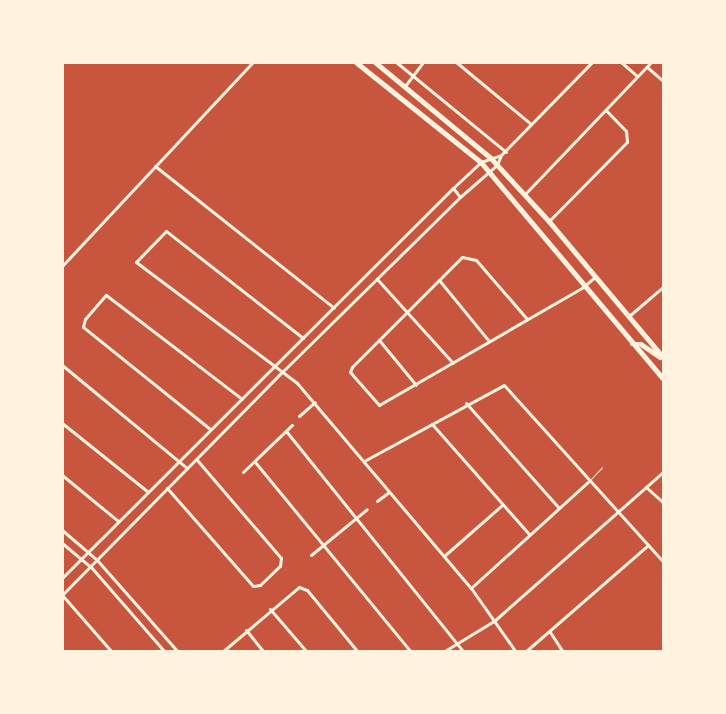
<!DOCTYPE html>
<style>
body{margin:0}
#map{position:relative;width:726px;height:714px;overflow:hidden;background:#c8553d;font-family:"Nunito Sans",sans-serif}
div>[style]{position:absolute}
.service>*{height:1px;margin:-0.5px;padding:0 0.5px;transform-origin:0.5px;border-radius:0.5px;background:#fff3e0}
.minor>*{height:3px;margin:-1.5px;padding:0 1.5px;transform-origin:1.5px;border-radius:1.5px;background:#fff3e0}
.primary>*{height:4.5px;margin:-2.25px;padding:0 2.25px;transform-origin:2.25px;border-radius:2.25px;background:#fff3e0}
span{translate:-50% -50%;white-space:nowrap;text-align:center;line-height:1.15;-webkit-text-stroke:4.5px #fff3e0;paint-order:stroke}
.frame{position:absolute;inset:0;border:64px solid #fff3e0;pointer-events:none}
</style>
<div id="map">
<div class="service">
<div style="left:591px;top:479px;width:16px;rotate:-47deg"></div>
</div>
<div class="minor">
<div style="left:396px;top:62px;width:142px;rotate:39.3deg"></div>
<div style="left:456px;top:62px;width:97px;rotate:39.6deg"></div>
<div style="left:621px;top:62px;width:21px;rotate:41deg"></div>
<div style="left:647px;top:67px;width:23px;rotate:41deg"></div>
<div style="left:405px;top:86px;width:30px;rotate:-53deg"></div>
<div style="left:155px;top:166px;width:228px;rotate:38.4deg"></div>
<div style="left:453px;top:188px;width:11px;rotate:52deg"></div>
<div style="left:525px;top:194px;width:182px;rotate:-46.3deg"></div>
<div style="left:549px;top:221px;width:111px;rotate:-45.4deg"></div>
<div style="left:627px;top:142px;width:11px;rotate:-95deg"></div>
<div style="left:626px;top:131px;width:29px;rotate:-134deg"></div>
<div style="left:62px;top:266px;width:279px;rotate:-46.9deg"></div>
<div style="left:377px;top:279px;width:113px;rotate:47.9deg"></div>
<div style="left:439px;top:280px;width:79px;rotate:50.7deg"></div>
<div style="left:629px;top:316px;width:46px;rotate:-40.6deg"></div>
<div style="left:527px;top:319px;width:78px;rotate:-130.8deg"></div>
<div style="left:476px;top:260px;width:14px;rotate:-168deg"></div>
<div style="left:462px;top:257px;width:156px;rotate:135deg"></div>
<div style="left:352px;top:367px;width:5px;rotate:112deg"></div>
<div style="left:350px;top:372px;width:44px;rotate:48.7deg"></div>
<div style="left:379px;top:405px;width:236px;rotate:-30deg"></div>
<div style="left:583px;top:287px;width:16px;rotate:-40deg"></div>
<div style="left:303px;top:338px;width:174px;rotate:-142deg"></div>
<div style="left:166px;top:231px;width:43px;rotate:134.1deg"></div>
<div style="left:136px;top:262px;width:201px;rotate:36.9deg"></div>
<div style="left:297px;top:383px;width:269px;rotate:49.7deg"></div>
<div style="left:471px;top:588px;width:78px;rotate:54.9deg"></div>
<div style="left:379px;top:340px;width:58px;rotate:50.6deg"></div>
<div style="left:62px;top:365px;width:162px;rotate:39.5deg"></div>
<div style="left:466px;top:403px;width:139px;rotate:48.5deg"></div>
<div style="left:299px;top:416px;width:21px;rotate:-41deg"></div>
<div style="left:62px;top:423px;width:110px;rotate:38.7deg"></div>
<div style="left:432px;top:424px;width:147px;rotate:48.6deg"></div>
<div style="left:210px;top:429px;width:163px;rotate:-141.2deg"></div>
<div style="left:83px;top:327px;width:8px;rotate:-76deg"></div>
<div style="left:85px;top:319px;width:32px;rotate:-49deg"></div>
<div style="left:106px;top:295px;width:171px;rotate:37.4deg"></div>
<div style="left:286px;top:431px;width:284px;rotate:51.2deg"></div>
<div style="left:364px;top:461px;width:159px;rotate:-28.5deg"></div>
<div style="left:504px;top:385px;width:239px;rotate:48deg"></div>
<div style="left:255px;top:462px;width:246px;rotate:50.6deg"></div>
<div style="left:243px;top:472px;width:68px;rotate:-43.8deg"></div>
<div style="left:62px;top:475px;width:72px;rotate:39.4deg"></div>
<div style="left:646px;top:487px;width:24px;rotate:42deg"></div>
<div style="left:167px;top:488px;width:130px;rotate:48.7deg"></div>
<div style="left:253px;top:586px;width:7px;rotate:-8deg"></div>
<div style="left:260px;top:585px;width:28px;rotate:-44deg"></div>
<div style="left:280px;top:566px;width:8px;rotate:-83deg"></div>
<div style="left:281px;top:558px;width:130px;rotate:-130.6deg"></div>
<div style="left:377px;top:501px;width:15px;rotate:-37deg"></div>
<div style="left:62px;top:530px;width:46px;rotate:40.6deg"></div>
<div style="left:97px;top:560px;width:123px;rotate:48.6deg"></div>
<div style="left:62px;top:543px;width:38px;rotate:40deg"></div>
<div style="left:91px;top:567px;width:113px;rotate:49deg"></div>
<div style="left:311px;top:555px;width:72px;rotate:-39.4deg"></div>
<div style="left:444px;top:556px;width:77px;rotate:-41.3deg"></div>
<div style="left:62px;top:578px;width:552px;rotate:-44.93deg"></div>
<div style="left:453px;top:188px;width:38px;rotate:-43deg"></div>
<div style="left:481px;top:162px;width:21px;rotate:-19deg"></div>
<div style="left:471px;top:588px;width:159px;rotate:-42.2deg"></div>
<div style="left:62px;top:595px;width:313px;rotate:-45.4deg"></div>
<div style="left:282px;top:372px;width:250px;rotate:-44.5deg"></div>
<div style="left:460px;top:197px;width:49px;rotate:-40.9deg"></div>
<div style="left:497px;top:165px;width:11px;rotate:-68deg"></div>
<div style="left:501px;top:155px;width:130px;rotate:-45.6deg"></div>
<div style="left:63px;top:596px;width:74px;rotate:48.8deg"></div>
<div style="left:270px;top:609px;width:57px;rotate:49.3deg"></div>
<div style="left:246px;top:630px;width:28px;rotate:51deg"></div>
<div style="left:550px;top:632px;width:24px;rotate:57deg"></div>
<div style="left:222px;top:652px;width:101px;rotate:-40.2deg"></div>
<div style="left:299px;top:587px;width:9px;rotate:21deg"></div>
<div style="left:307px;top:590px;width:80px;rotate:50.6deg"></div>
<div style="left:443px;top:652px;width:60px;rotate:-31.3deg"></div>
<div style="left:494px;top:621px;width:227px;rotate:-41.4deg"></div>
<div style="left:525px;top:652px;width:163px;rotate:-41deg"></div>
</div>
<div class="primary">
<div style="left:356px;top:62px;width:160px;rotate:38.7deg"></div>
<div style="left:481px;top:162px;width:284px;rotate:49.9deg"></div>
<div style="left:375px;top:62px;width:149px;rotate:39.6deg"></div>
<div style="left:490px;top:157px;width:87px;rotate:47.3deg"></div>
<div style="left:549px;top:221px;width:179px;rotate:50deg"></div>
<div style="left:632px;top:344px;width:9px"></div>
<div style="left:641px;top:344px;width:23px;rotate:34deg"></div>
</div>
<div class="frame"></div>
</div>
